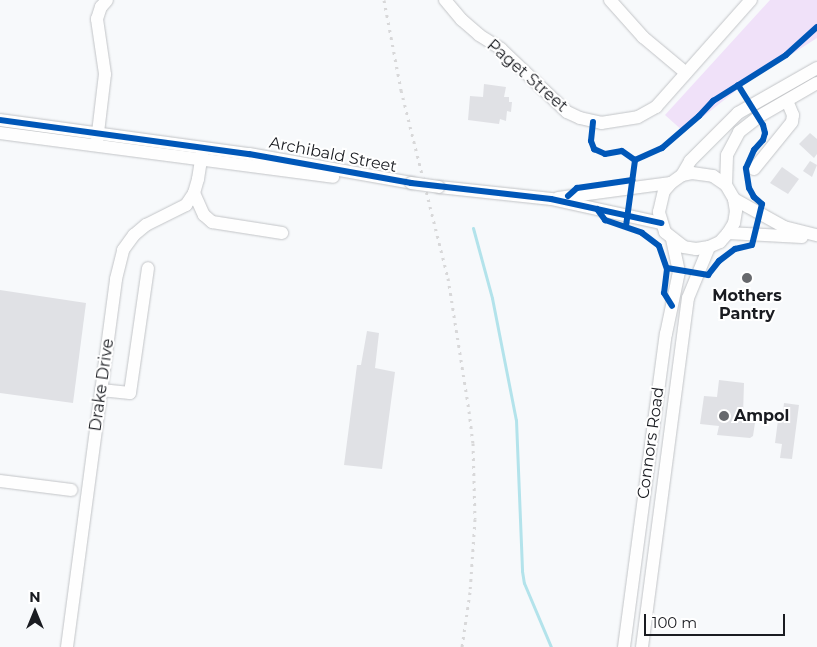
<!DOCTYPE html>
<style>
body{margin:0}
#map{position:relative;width:817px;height:647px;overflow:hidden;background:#f7f9fb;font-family:Montserrat,sans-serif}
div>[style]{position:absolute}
.green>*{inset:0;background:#f0e1f9}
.stream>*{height:3px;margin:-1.5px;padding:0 1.5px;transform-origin:1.5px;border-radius:1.5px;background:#b3e3eb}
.building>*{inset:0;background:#e0e1e5}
.roads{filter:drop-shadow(0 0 1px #c2c4c7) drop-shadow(0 0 1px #c2c4c7)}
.minor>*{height:12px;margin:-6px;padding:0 6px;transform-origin:6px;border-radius:6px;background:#fefefe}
.rail>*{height:3px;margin-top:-1.5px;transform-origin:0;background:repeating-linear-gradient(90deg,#d8d8d9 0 2.5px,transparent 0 7.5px)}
.bridges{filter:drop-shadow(0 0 1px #c2c4c7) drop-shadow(0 0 1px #c2c4c7)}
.minor-bridge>*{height:12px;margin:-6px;padding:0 6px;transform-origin:6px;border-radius:6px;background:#fefefe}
.cycleway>*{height:6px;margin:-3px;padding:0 3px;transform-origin:3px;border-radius:3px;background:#0057b8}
.dots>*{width:14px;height:14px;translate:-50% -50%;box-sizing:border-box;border:2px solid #fff;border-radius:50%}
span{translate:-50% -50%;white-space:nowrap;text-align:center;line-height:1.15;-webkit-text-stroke:4px #fff;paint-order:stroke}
.street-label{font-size:16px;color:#1a1c21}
.poi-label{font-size:16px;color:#1a1c21;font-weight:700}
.left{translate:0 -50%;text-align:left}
.north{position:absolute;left:10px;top:587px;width:50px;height:50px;-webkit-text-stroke:4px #fff;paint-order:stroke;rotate:0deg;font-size:14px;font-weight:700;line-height:20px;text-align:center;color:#1a1c21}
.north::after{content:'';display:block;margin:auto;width:18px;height:22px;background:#1a1c21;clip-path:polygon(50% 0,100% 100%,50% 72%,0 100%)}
.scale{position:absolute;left:644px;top:614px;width:141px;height:22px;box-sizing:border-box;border:2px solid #1a1c21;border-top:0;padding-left:6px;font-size:15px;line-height:18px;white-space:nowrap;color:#1a1c21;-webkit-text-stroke:4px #fff;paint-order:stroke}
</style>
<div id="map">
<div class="green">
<div style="clip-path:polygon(770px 0,817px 0,817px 38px,743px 85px,684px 132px,665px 115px)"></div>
</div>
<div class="stream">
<div style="left:473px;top:228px;width:73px;rotate:74.8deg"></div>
<div style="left:492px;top:298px;width:124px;rotate:78.9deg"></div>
<div style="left:516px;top:420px;width:151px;rotate:87.7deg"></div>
<div style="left:522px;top:571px;width:12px;rotate:81deg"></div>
<div style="left:524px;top:583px;width:69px;rotate:67.1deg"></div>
</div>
<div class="building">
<div style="clip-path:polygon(484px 84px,506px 87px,504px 97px,509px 97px,509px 102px,512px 102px,511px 112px,507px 111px,506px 121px,500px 119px,499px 124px,468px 120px,470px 96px,483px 97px)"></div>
<div style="clip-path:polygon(810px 133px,817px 139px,817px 154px,814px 158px,799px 144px)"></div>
<div style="clip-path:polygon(810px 161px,817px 165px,812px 177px,803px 171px)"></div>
<div style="clip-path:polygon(782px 167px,799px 179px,788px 194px,770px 183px)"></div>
<div style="clip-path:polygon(0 290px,86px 303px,73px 403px,0 393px)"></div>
<div style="clip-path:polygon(367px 331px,379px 333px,375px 368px,395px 372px,382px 469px,344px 465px,357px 365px,361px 365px)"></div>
<div style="clip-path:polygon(719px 380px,744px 383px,743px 415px,756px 416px,753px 436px,750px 438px,717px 435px,719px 426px,700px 424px,704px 396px,717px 397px)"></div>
<div style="clip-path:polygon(784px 403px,799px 405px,792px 459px,780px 458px,782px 444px,775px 443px,778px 420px,782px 421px)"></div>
</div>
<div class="roads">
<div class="minor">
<div style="left:445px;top:0;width:26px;rotate:50deg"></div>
<div style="left:462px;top:20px;width:23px;rotate:41deg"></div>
<div style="left:479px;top:35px;width:26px;rotate:32deg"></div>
<div style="left:501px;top:49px;width:91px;rotate:43.7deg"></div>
<div style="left:567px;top:112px;width:14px;rotate:25deg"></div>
<div style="left:580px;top:118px;width:22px;rotate:13deg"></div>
<div style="left:601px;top:123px;width:37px;rotate:-9deg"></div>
<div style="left:638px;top:117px;width:21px;rotate:-29deg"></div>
<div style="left:656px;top:107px;width:143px;rotate:-48.4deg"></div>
<div style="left:610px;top:0;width:50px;rotate:48.3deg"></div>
<div style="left:643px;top:37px;width:56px;rotate:39.9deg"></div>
<div style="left:0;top:120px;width:251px;rotate:7.8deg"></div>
<div style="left:249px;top:154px;width:165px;rotate:10.1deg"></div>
<div style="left:0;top:133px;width:336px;rotate:7.5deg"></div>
<div style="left:97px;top:141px;width:67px;rotate:-83.2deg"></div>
<div style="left:105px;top:74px;width:56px;rotate:-98.3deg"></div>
<div style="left:97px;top:19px;width:13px;rotate:-72deg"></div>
<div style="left:101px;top:7px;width:9px;rotate:-49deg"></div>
<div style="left:754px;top:169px;width:60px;rotate:-51deg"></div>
<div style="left:792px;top:122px;width:7px;rotate:-82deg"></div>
<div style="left:793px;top:115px;width:15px;rotate:-113deg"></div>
<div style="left:682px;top:175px;width:10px;rotate:-11deg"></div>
<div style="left:692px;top:173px;width:21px;rotate:8deg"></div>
<div style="left:713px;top:176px;width:16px;rotate:35deg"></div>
<div style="left:726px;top:185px;width:16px;rotate:60deg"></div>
<div style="left:734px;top:199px;width:12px;rotate:81deg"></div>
<div style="left:736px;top:211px;width:12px;rotate:99deg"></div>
<div style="left:734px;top:223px;width:12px;rotate:121deg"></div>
<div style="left:728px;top:233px;width:12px;rotate:132deg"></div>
<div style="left:720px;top:242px;width:12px;rotate:156deg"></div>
<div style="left:709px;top:247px;width:13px;rotate:171deg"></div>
<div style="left:696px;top:249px;width:12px;rotate:-171deg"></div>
<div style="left:684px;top:247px;width:24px;rotate:-142deg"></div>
<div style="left:665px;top:232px;width:21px;rotate:-107deg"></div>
<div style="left:659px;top:212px;width:22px;rotate:-77deg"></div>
<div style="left:664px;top:191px;width:11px;rotate:-49deg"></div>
<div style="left:671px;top:183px;width:14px;rotate:-36deg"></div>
<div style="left:682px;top:175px;width:16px;rotate:-60deg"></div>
<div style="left:690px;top:161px;width:68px;rotate:-45deg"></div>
<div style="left:738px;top:113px;width:91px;rotate:-29.7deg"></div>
<div style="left:726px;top:185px;width:30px;rotate:-88deg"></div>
<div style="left:727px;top:155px;width:26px;rotate:-62deg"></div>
<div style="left:739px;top:132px;width:24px;rotate:-38deg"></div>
<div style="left:758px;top:117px;width:68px;rotate:-30deg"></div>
<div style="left:439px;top:187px;width:113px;rotate:6.1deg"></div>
<div style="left:551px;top:199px;width:113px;rotate:12.3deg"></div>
<div style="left:194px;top:193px;width:24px;rotate:66deg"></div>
<div style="left:204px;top:215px;width:11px;rotate:41deg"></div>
<div style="left:212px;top:222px;width:71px;rotate:8.9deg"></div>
<div style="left:558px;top:198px;width:114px;rotate:-7.6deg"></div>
<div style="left:734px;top:199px;width:57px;rotate:29.2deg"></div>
<div style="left:784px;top:227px;width:34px;rotate:14deg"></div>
<div style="left:728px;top:233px;width:74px;rotate:3.1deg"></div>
<div style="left:101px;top:390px;width:29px;rotate:6deg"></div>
<div style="left:130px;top:393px;width:126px;rotate:-81.8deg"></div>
<div style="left:0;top:481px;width:72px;rotate:7.2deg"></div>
<div style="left:67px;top:647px;width:371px;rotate:-82.4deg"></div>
<div style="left:116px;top:279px;width:30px;rotate:-76deg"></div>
<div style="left:123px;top:250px;width:19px;rotate:-54deg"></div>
<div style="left:134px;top:235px;width:16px;rotate:-40deg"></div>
<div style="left:146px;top:225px;width:45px;rotate:-26.6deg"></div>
<div style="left:186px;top:205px;width:14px;rotate:-56deg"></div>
<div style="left:194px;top:193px;width:15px;rotate:-74deg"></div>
<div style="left:198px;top:179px;width:31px;rotate:-81deg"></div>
<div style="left:624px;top:647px;width:316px;rotate:-82.4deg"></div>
<div style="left:666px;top:334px;width:63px;rotate:-78.2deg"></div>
<div style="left:679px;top:272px;width:33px;rotate:-102deg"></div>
<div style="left:642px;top:647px;width:352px;rotate:-82.5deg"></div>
<div style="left:688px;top:298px;width:55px;rotate:-67.6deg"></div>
</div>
</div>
<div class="rail">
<div style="left:384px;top:0;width:92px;rotate:79.3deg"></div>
<div style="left:401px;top:90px;width:194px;rotate:76deg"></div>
<div style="left:448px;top:278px;width:135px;rotate:81deg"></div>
<div style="left:469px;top:411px;width:32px;rotate:83deg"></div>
<div style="left:473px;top:443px;width:76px;rotate:88.5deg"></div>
<div style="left:475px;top:519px;width:73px;rotate:93.9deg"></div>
<div style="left:470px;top:592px;width:56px;rotate:98.3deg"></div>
</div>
<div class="bridges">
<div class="minor-bridge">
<div style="left:411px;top:183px;width:28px;rotate:8deg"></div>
</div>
</div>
<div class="cycleway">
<div style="left:0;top:120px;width:251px;rotate:7.8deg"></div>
<div style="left:249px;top:154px;width:165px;rotate:10.1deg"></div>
<div style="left:411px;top:183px;width:141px;rotate:6.5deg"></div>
<div style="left:551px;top:199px;width:113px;rotate:12.3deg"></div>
<div style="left:593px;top:122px;width:19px;rotate:96deg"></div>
<div style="left:591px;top:141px;width:9px;rotate:69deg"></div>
<div style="left:594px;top:149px;width:12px;rotate:24deg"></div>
<div style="left:605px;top:154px;width:17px;rotate:-10deg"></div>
<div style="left:622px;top:151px;width:16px;rotate:35deg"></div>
<div style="left:568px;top:196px;width:12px;rotate:-42deg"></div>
<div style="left:577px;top:188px;width:56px;rotate:-8.3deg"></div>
<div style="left:597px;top:209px;width:14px;rotate:54deg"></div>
<div style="left:605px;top:220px;width:39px;rotate:19deg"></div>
<div style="left:642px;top:233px;width:21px;rotate:37deg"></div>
<div style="left:659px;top:246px;width:24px;rotate:71deg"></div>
<div style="left:667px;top:269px;width:24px;rotate:97deg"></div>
<div style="left:664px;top:293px;width:15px;rotate:58deg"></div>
<div style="left:626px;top:226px;width:67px;rotate:-82.2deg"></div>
<div style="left:635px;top:160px;width:30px;rotate:-24deg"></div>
<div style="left:662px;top:148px;width:49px;rotate:-40.9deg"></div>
<div style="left:699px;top:116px;width:21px;rotate:-47deg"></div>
<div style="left:713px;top:101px;width:86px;rotate:-32.2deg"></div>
<div style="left:786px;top:55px;width:42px;rotate:-42.1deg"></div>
<div style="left:667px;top:268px;width:42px;rotate:9.7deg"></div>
<div style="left:708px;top:275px;width:18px;rotate:-52deg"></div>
<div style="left:719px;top:261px;width:20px;rotate:-37deg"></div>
<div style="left:735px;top:249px;width:17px;rotate:-13deg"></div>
<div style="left:752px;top:245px;width:42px;rotate:-76.3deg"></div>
<div style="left:762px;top:204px;width:11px;rotate:-139deg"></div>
<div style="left:754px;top:197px;width:10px;rotate:-119deg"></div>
<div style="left:749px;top:188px;width:20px;rotate:-99deg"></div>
<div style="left:746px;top:168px;width:20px;rotate:-66deg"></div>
<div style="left:754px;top:150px;width:13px;rotate:-48deg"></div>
<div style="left:763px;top:140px;width:7px;rotate:-74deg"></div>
<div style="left:765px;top:133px;width:8px;rotate:-104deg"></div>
<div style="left:763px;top:125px;width:47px;rotate:-122deg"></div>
</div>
<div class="dots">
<div style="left:747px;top:278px;background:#67696d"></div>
<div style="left:724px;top:416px;background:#67696d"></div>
</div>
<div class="street-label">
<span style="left:527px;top:76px;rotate:41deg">Paget Street</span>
<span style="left:333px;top:155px;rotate:11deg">Archibald Street</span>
<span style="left:102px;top:385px;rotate:-82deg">Drake Drive</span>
<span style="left:651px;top:443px;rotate:-82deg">Connors Road</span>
</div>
<div class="poi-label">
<span style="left:747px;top:305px">Mothers<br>Pantry</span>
<span class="left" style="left:734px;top:416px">Ampol</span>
</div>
<div class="north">N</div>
<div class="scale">100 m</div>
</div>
